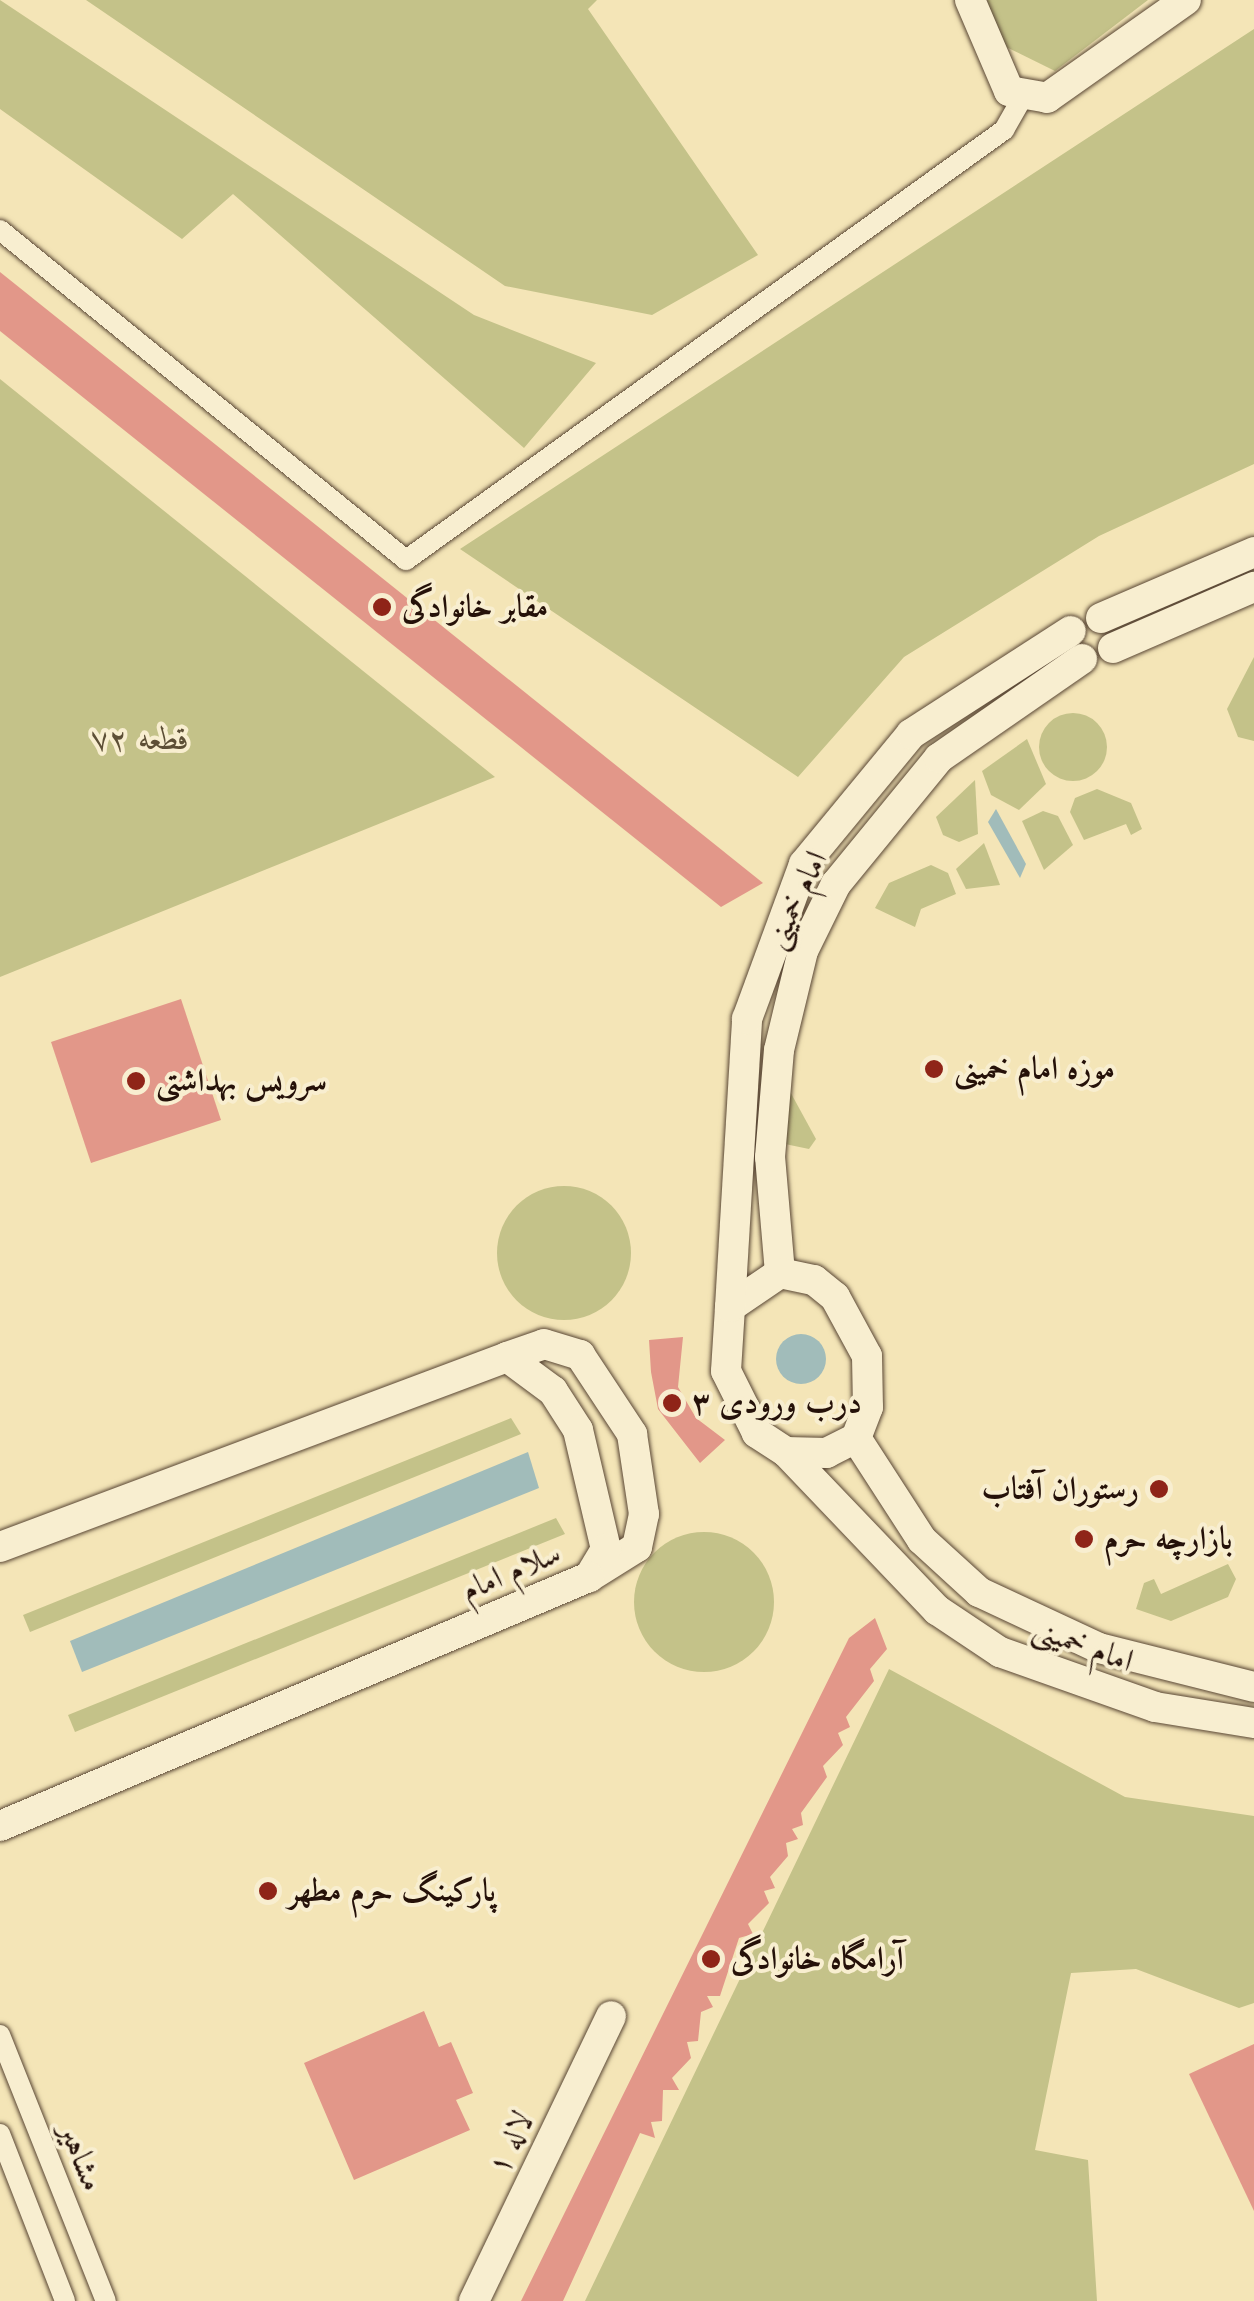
<!DOCTYPE html>
<meta charset="utf-8">
<style>
body{margin:0}
#map{position:relative;width:1254px;height:2301px;overflow:hidden;background:#f4e5b7;font-family:Cardo,Amiri,serif}
div>[style]{position:absolute}
.green>*{inset:0;background:#c4c289}
.round{border-radius:50%}
.water>*{inset:0;background:#a1bcba}
.building>*{inset:0;background:#e29789}
.roads{filter:drop-shadow(0 0 2px #594634) drop-shadow(0 0 2px #594634)}
.street>*{height:20px;margin:-10px;padding:0 10px;transform-origin:10px;border-radius:10px;background:#f8eed0}
.secondary>*{height:30px;margin:-15px;padding:0 15px;transform-origin:15px;border-radius:15px;background:#f8eed0}
.dots>*{width:28px;height:28px;translate:-50% -50%;box-sizing:border-box;border:5px solid #f8eed0;border-radius:50%}
span{translate:-50% -50%;white-space:nowrap;text-align:center;line-height:1.15;-webkit-text-stroke:8px #f8eed0;paint-order:stroke}
.poi-label{font-size:32px;color:#251109;font-weight:700}
.left{translate:0 -50%;text-align:left}
.right{translate:-100% -50%;text-align:right}
.park-label{font-size:32px;color:#5d4f36;font-style:italic}
.street-label{font-size:32px;color:#251109}
</style>
<div id="map">
<div class="green">
<div style="clip-path:polygon(0 0,474px 315px,596px 363px,524px 448px,233px 194px,182px 239px,0 109px)"></div>
<div style="clip-path:polygon(86px 0,597px 0,588px 9px,758px 255px,652px 315px,505px 286px)"></div>
<div style="clip-path:polygon(987px 0,1148px 0,1055px 71px,1002px 45px)"></div>
<div style="clip-path:polygon(1254px 29px,1254px 464px,1099px 536px,904px 657px,798px 777px,460px 549px)"></div>
<div style="clip-path:polygon(0 379px,495px 777px,0 977px)"></div>
<div style="clip-path:polygon(1254px 657px,1254px 741px,1238px 737px,1227px 709px)"></div>
<div class="round" style="left:1039px;top:713px;width:68px;height:68px"></div>
<div style="clip-path:polygon(1027px 739px,1046px 784px,1019px 810px,991px 795px,982px 771px)"></div>
<div style="clip-path:polygon(975px 780px,978px 834px,959px 842px,943px 835px,936px 817px)"></div>
<div style="clip-path:polygon(1097px 789px,1131px 803px,1142px 829px,1131px 835px,1126px 824px,1084px 840px,1070px 812px,1075px 798px)"></div>
<div style="clip-path:polygon(1043px 811px,1058px 816px,1073px 845px,1044px 870px,1022px 821px)"></div>
<div style="clip-path:polygon(984px 843px,1000px 885px,966px 889px,956px 869px)"></div>
<div style="clip-path:polygon(931px 865px,948px 873px,956px 894px,921px 909px,915px 927px,875px 908px,889px 883px)"></div>
<div style="clip-path:polygon(787px 1086px,816px 1139px,809px 1149px,785px 1144px)"></div>
<div class="round" style="left:497px;top:1186px;width:134px;height:134px"></div>
<div style="clip-path:polygon(511px 1418px,521px 1434px,30px 1632px,23px 1615px)"></div>
<div style="clip-path:polygon(556px 1518px,565px 1534px,75px 1732px,68px 1715px)"></div>
<div class="round" style="left:634px;top:1532px;width:140px;height:140px"></div>
<div style="clip-path:polygon(1228px 1564px,1236px 1579px,1228px 1597px,1171px 1621px,1136px 1609px,1144px 1583px,1154px 1579px,1161px 1594px)"></div>
<div style="clip-path:polygon(889px 1669px,1125px 1797px,1254px 1816px,1254px 2003px,1239px 2008px,1136px 1969px,1071px 1973px,1035px 2150px,1088px 2160px,1097px 2301px,585px 2301px)"></div>
</div>
<div class="water">
<div style="clip-path:polygon(996px 809px,1026px 864px,1020px 878px,988px 822px)"></div>
<div class="round" style="left:776px;top:1334px;width:50px;height:50px"></div>
<div style="clip-path:polygon(528px 1452px,539px 1488px,82px 1672px,70px 1641px)"></div>
</div>
<div class="building">
<div style="clip-path:polygon(0 272px,763px 883px,721px 907px,0 331px)"></div>
<div style="clip-path:polygon(181px 999px,221px 1120px,91px 1163px,51px 1042px)"></div>
<div style="clip-path:polygon(683px 1337px,678px 1387px,696px 1418px,725px 1440px,700px 1463px,658px 1409px,651px 1372px,649px 1340px)"></div>
<div style="clip-path:polygon(875px 1618px,887px 1649px,870px 1669px,874px 1681px,846px 1717px,850px 1727px,838px 1733px,843px 1745px,823px 1766px,827px 1777px,801px 1813px,803px 1825px,792px 1829px,798px 1839px,786px 1843px,788px 1856px,770px 1877px,775px 1888px,764px 1891px,769px 1903px,748px 1924px,753px 1934px,739px 1938px,720px 1996px,707px 1996px,713px 2007px,701px 2012px,698px 2041px,687px 2042px,691px 2058px,672px 2078px,679px 2090px,663px 2090px,662px 2121px,651px 2122px,655px 2138px,640px 2133px,563px 2301px,521px 2301px,849px 1638px)"></div>
<div style="clip-path:polygon(424px 2011px,439px 2047px,451px 2042px,473px 2093px,456px 2100px,470px 2130px,354px 2180px,304px 2063px)"></div>
<div style="clip-path:polygon(1254px 2044px,1254px 2211px,1189px 2074px)"></div>
</div>
<div class="roads">
<div class="street">
<div style="left:0;top:230px;width:523px;rotate:39.1deg"></div>
<div style="left:406px;top:560px;width:737px;rotate:-35.72deg"></div>
<div style="left:1004px;top:130px;width:40px;rotate:-60.3deg"></div>
<div style="left:0;top:2035px;width:286px;rotate:68.3deg"></div>
<div style="left:0;top:2134px;width:179px;rotate:68.7deg"></div>
</div>
<div class="secondary">
<div style="left:970px;top:0;width:99px;rotate:66.8deg"></div>
<div style="left:1009px;top:91px;width:39px;rotate:10deg"></div>
<div style="left:1047px;top:98px;width:170px;rotate:-35.2deg"></div>
<div style="left:1101px;top:618px;width:167px;rotate:-23.3deg"></div>
<div style="left:1113px;top:648px;width:154px;rotate:-23.4deg"></div>
<div style="left:780px;top:1273px;width:116px;rotate:-94.9deg"></div>
<div style="left:770px;top:1157px;width:107px;rotate:-85.2deg"></div>
<div style="left:779px;top:1050px;width:102px;rotate:-76.4deg"></div>
<div style="left:803px;top:951px;width:75px;rotate:-63.8deg"></div>
<div style="left:836px;top:884px;width:163px;rotate:-50.7deg"></div>
<div style="left:939px;top:758px;width:174px;rotate:-34.7deg"></div>
<div style="left:780px;top:1273px;width:35px;rotate:12deg"></div>
<div style="left:814px;top:1280px;width:27px;rotate:39deg"></div>
<div style="left:835px;top:1297px;width:67px;rotate:61.5deg"></div>
<div style="left:867px;top:1356px;width:51px;rotate:88.9deg"></div>
<div style="left:868px;top:1407px;width:33px;rotate:111deg"></div>
<div style="left:856px;top:1438px;width:33px;rotate:153deg"></div>
<div style="left:827px;top:1453px;width:41px;rotate:-178.6deg"></div>
<div style="left:786px;top:1452px;width:35px;rotate:-147deg"></div>
<div style="left:757px;top:1433px;width:69px;rotate:-116.6deg"></div>
<div style="left:726px;top:1371px;width:64px;rotate:-86.4deg"></div>
<div style="left:730px;top:1307px;width:60px;rotate:-34.2deg"></div>
<div style="left:730px;top:1307px;width:289px;rotate:-86.6deg"></div>
<div style="left:747px;top:1019px;width:165px;rotate:-69.8deg"></div>
<div style="left:804px;top:864px;width:168px;rotate:-50.5deg"></div>
<div style="left:911px;top:734px;width:190px;rotate:-32.8deg"></div>
<div style="left:507px;top:1357px;width:39px;rotate:-19deg"></div>
<div style="left:544px;top:1344px;width:38px;rotate:17deg"></div>
<div style="left:580px;top:1355px;width:95px;rotate:56.6deg"></div>
<div style="left:632px;top:1434px;width:81px;rotate:81.5deg"></div>
<div style="left:644px;top:1514px;width:34px;rotate:102deg"></div>
<div style="left:637px;top:1547px;width:57px;rotate:148deg"></div>
<div style="left:856px;top:1438px;width:121px;rotate:57.1deg"></div>
<div style="left:922px;top:1540px;width:77px;rotate:42.4deg"></div>
<div style="left:979px;top:1592px;width:132px;rotate:25deg"></div>
<div style="left:1099px;top:1648px;width:160px;rotate:14.1deg"></div>
<div style="left:786px;top:1452px;width:219px;rotate:46.3deg"></div>
<div style="left:937px;top:1610px;width:76px;rotate:33.7deg"></div>
<div style="left:1000px;top:1652px;width:164px;rotate:19.5deg"></div>
<div style="left:1155px;top:1707px;width:100px;rotate:9.2deg"></div>
<div style="left:0;top:1547px;width:541px;rotate:-20.54deg"></div>
<div style="left:507px;top:1357px;width:57px;rotate:36.5deg"></div>
<div style="left:553px;top:1391px;width:46px;rotate:57.3deg"></div>
<div style="left:578px;top:1430px;width:122px;rotate:76.8deg"></div>
<div style="left:606px;top:1549px;width:33px;rotate:121deg"></div>
<div style="left:589px;top:1577px;width:639px;rotate:157.08deg"></div>
<div style="left:474px;top:2301px;width:316px;rotate:-64.3deg"></div>
</div>
</div>
<div class="dots">
<div style="left:382px;top:607px;background:#8f2418"></div>
<div style="left:934px;top:1069px;background:#8f2418"></div>
<div style="left:136px;top:1081px;background:#8f2418"></div>
<div style="left:672px;top:1403px;background:#8f2418"></div>
<div style="left:1159px;top:1489px;background:#8f2418"></div>
<div style="left:1084px;top:1539px;background:#8f2418"></div>
<div style="left:268px;top:1891px;background:#8f2418"></div>
<div style="left:711px;top:1959px;background:#8f2418"></div>
</div>
<div class="poi-label">
<span class="left" style="left:402px;top:607px">مقابر خانوادگی</span>
<span class="left" style="left:954px;top:1069px">موزه امام خمینی</span>
<span class="left" style="left:156px;top:1081px">سرویس بهداشتی</span>
<span class="left" style="left:692px;top:1403px">درب ورودی ۳</span>
<span class="right" style="left:1139px;top:1489px">رستوران آفتاب</span>
<span class="left" style="left:1104px;top:1539px">بازارچه حرم</span>
<span class="left" style="left:288px;top:1891px">پارکینگ حرم مطهر</span>
<span class="left" style="left:731px;top:1959px">آرامگاه خانوادگی</span>
</div>
<div class="park-label">
<span style="left:141px;top:739px">قطعه ۷۲</span>
</div>
<div class="street-label">
<span style="left:796px;top:900px;rotate:-64deg">امام خمینی</span>
<span style="left:511px;top:1572px;rotate:-23deg">سلام امام</span>
<span style="left:1083px;top:1645px;rotate:20deg">امام خمینی</span>
<span style="left:511px;top:2143px;rotate:-64deg">لاله ۱</span>
<span style="left:81px;top:2157px;rotate:68deg">مشاهیر</span>
</div>
</div>
